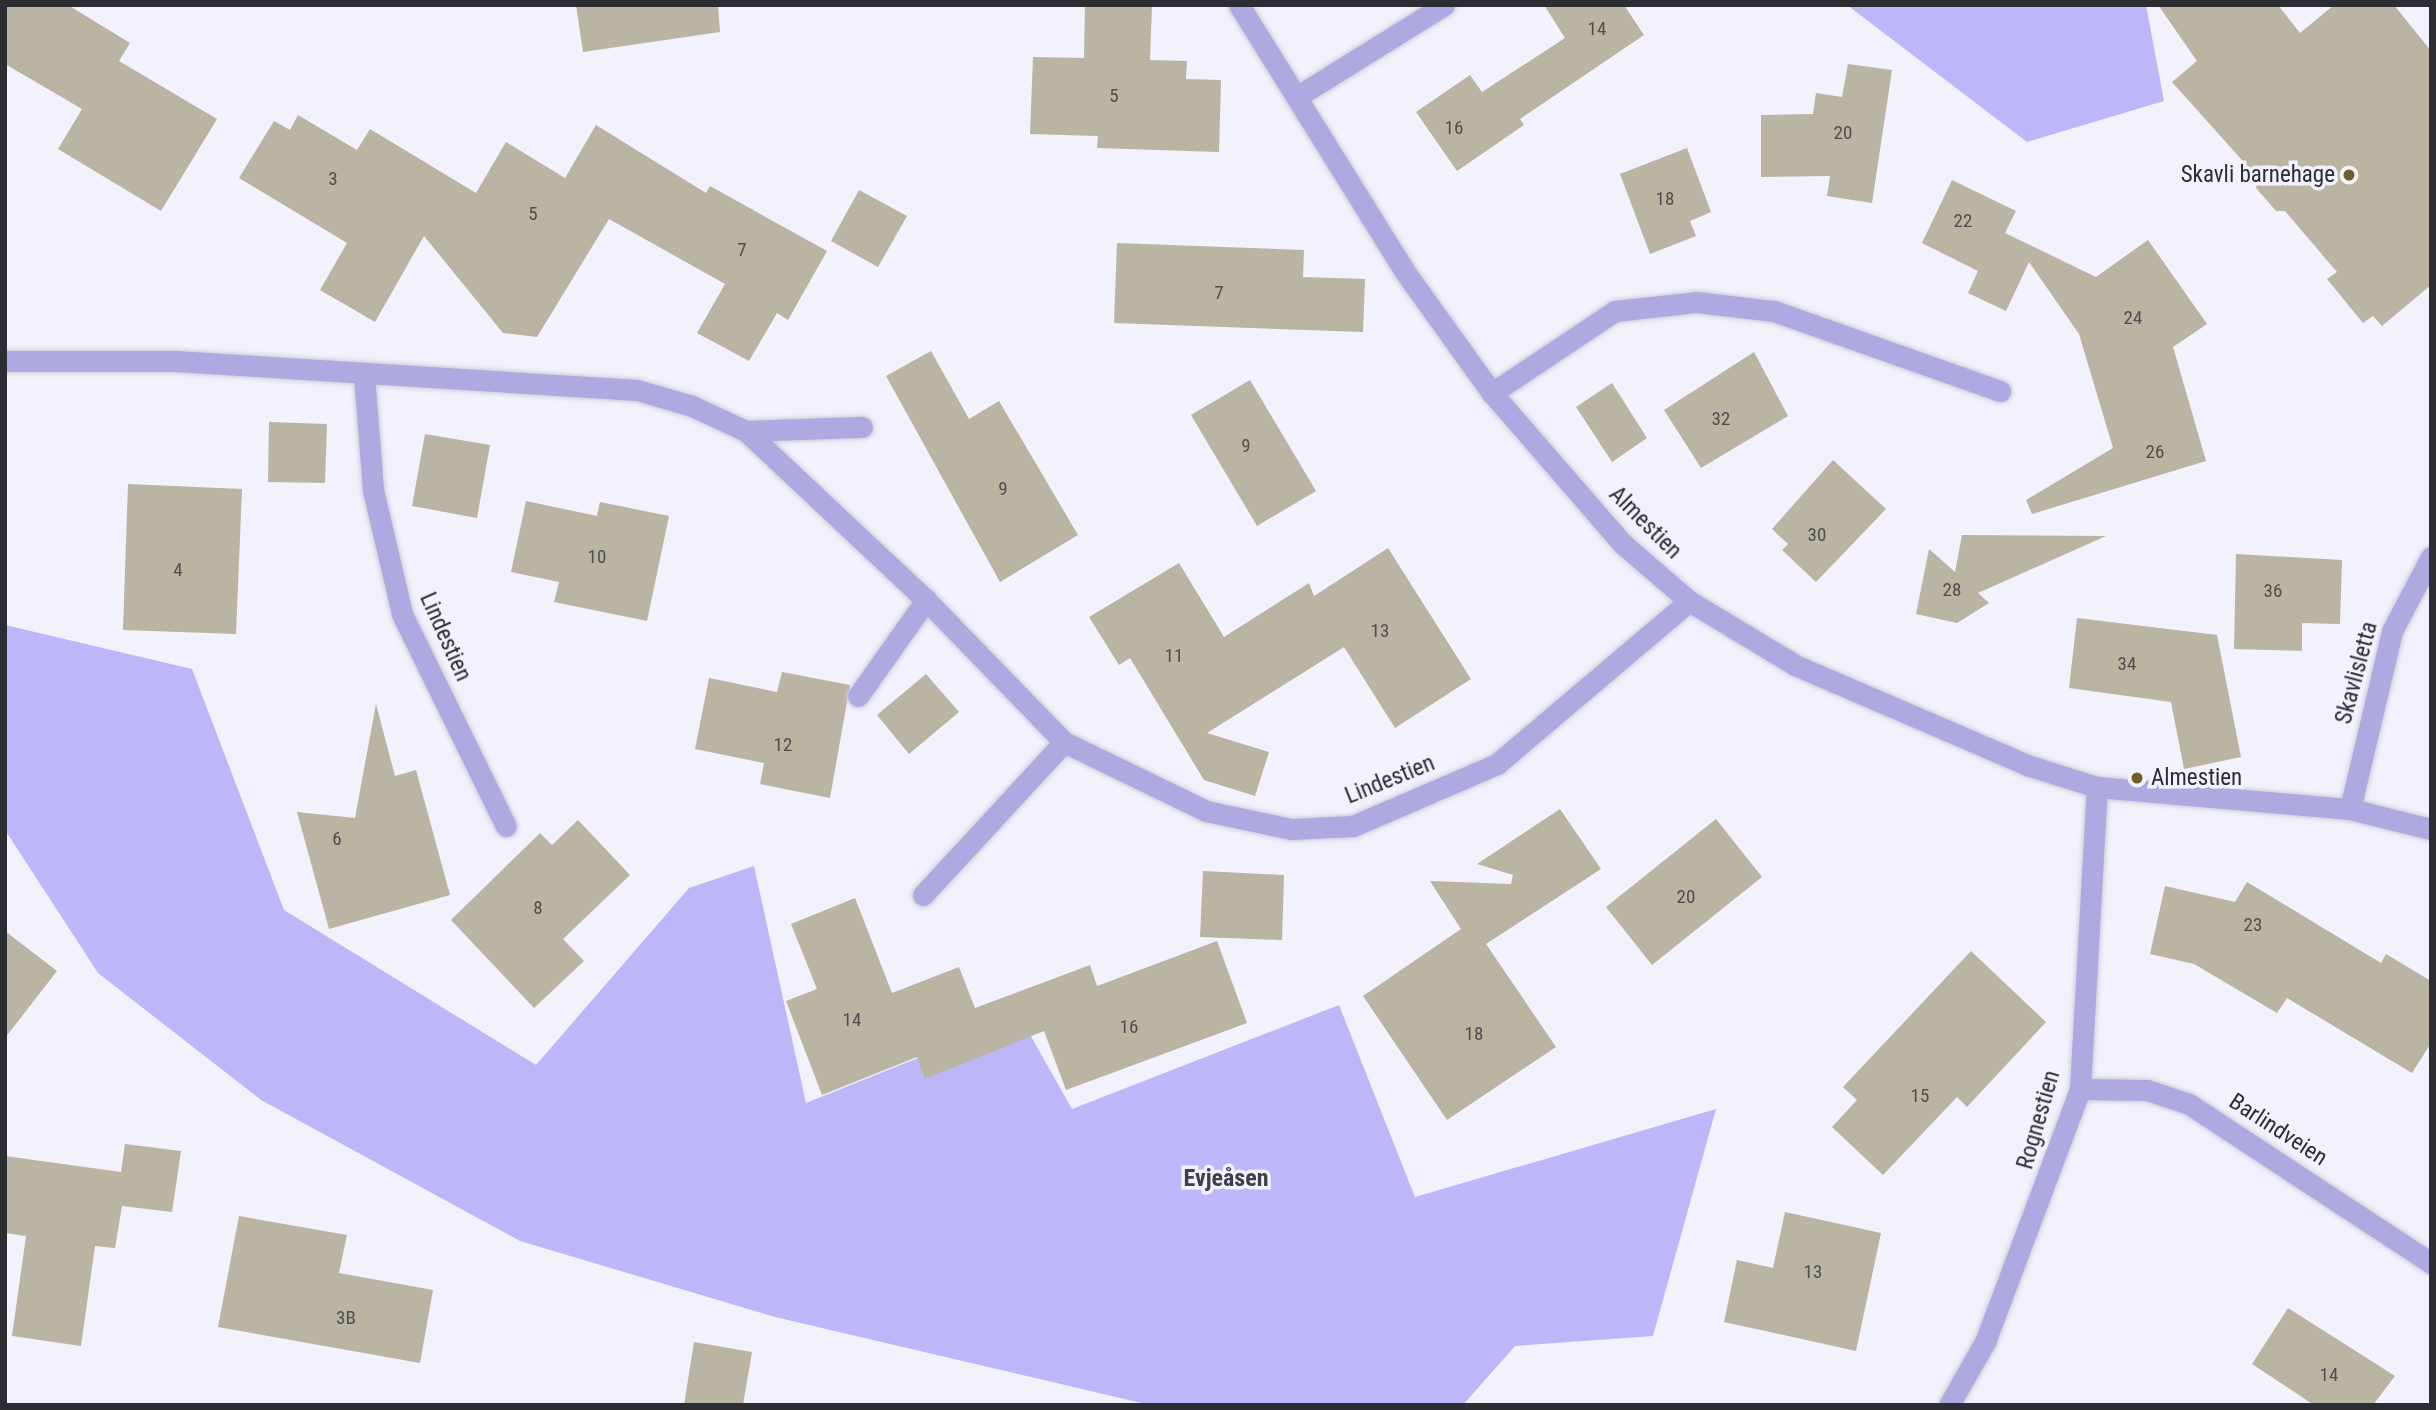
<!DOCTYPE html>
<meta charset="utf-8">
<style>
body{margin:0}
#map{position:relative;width:2436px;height:1410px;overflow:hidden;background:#f2f1fc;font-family:"Roboto Condensed",sans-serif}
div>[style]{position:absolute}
.forest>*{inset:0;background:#bdb7fa}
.building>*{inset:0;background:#bab4a3}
.roads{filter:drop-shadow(0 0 2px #ceced8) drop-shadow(0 0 2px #ceced8)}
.service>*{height:21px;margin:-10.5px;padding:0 10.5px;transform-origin:10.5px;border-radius:10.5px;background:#aea9e1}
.minor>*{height:21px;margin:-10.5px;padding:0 10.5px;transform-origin:10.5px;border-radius:10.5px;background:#aea9e1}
.dots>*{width:19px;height:19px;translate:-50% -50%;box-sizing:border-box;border:4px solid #f2f1fc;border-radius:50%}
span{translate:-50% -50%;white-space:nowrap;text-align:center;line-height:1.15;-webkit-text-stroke:7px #f2f1fc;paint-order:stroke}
.number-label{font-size:19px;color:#504e4f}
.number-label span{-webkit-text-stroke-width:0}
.poi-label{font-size:23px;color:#2c2c33}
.right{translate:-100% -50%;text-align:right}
.left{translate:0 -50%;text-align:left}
.street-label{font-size:23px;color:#2c2c33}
.neighbourhood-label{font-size:24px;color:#403e4d;font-weight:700}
.frame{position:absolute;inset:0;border:7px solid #2c2c33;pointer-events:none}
</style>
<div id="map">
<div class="forest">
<div style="clip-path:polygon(1847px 5px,2146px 5px,2164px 101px,2027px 142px)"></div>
<div style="clip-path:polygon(5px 625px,192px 669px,284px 910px,536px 1065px,689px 888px,754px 866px,806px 1103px,1020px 1017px,1072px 1109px,1339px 1005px,1415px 1197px,1716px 1109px,1653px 1336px,1515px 1346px,1463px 1405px,1150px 1405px,775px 1317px,520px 1241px,261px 1100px,98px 973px,5px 830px)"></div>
</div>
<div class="building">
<div style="clip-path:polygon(5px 5px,68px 5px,130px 43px,119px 61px,217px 119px,161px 211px,58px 149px,82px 109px,5px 64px)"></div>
<div style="clip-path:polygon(576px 5px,718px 5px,720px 32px,583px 52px)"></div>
<div style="clip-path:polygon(1085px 5px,1152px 5px,1150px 60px,1187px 61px,1186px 79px,1221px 80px,1219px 152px,1097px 148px,1098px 136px,1030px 134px,1033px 57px,1084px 58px)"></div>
<div style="clip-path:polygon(1544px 5px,1624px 5px,1644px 35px,1520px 119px,1524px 125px,1457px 171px,1416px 112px,1470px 75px,1482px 92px,1565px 38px)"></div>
<div style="clip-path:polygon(2158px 5px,2278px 5px,2300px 33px,2334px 5px,2394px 5px,2431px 51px,2431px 285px,2382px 326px,2373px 316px,2363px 323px,2327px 279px,2337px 272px,2285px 211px,2276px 211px,2256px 188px,2258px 178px,2172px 82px,2197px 61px)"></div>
<div style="clip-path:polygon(1848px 64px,1892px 70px,1872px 203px,1827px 196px,1830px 176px,1761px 177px,1761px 115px,1813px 114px,1816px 93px,1842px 97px)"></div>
<div style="clip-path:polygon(298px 115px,357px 150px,370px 129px,476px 193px,506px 142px,565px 178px,596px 125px,706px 193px,710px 186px,827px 251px,788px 320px,777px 313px,749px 361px,697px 333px,725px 284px,609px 219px,537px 337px,503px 333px,424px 236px,375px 322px,320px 290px,347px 243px,239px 178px,274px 121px,290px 130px)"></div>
<div style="clip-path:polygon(1687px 148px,1711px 212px,1690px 221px,1696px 236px,1650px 254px,1620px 174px)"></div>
<div style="clip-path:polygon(1952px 180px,2016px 211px,2005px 233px,2096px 277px,2148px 240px,2207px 324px,2173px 347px,2206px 461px,2032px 514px,2026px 500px,2113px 448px,2079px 334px,2029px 262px,2006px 311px,1968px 293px,1978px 271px,1922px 243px)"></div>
<div style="clip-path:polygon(859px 190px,907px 216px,878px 267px,831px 241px)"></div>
<div style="clip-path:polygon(1117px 243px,1304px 250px,1303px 277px,1365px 279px,1363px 332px,1114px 323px)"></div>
<div style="clip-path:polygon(931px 351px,969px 419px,999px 401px,1078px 535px,1000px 582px,886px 376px)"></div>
<div style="clip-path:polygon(1754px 352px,1788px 416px,1701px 468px,1664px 410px)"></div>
<div style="clip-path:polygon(1250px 380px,1316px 491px,1257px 526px,1191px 415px)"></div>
<div style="clip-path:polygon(1612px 383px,1647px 438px,1612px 462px,1576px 407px)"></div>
<div style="clip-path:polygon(269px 422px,327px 424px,325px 483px,268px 482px)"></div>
<div style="clip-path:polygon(425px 434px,490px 445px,477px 518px,412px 506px)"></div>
<div style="clip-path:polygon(1833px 460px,1886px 509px,1816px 582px,1782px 550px,1788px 544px,1772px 529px)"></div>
<div style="clip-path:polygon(128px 484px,242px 489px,236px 634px,123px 630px)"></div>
<div style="clip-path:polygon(526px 501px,597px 516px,600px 502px,669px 516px,647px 621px,554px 602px,559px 582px,511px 572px)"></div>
<div style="clip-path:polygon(1962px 535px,2106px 536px,1978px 593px,1989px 603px,1957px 623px,1916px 614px,1929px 549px,1955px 572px)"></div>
<div style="clip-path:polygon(1388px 548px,1471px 679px,1395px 728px,1344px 647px,1207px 733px,1269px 752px,1255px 796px,1204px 780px,1130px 658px,1119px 665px,1089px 617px,1179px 563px,1224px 637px,1309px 583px,1314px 596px)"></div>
<div style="clip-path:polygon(2236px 554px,2342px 560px,2340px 624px,2302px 623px,2302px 651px,2234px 649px)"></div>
<div style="clip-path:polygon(2077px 618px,2217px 635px,2241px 757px,2184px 769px,2171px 702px,2069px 688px)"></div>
<div style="clip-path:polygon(782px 672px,850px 685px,830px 798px,760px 784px,764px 763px,695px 749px,709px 678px,777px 692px)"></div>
<div style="clip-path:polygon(926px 674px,959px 712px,909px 754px,877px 715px)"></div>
<div style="clip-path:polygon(376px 704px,395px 776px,416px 770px,450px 895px,329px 929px,297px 812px,355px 818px)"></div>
<div style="clip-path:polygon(1560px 809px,1601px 869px,1486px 944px,1556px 1047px,1447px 1120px,1363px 996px,1461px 929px,1430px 881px,1511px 884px,1513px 875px,1477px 864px)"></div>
<div style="clip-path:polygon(1716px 819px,1762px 877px,1652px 965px,1606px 907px)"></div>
<div style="clip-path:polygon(578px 820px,630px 875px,563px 939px,584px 961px,534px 1008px,451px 920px,540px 833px,552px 845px)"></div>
<div style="clip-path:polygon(1203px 871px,1284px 875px,1282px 940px,1200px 937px)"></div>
<div style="clip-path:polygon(2247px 882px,2381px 963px,2386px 954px,2431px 981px,2431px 1043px,2412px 1073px,2287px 998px,2277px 1013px,2194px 964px,2150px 954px,2165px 886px,2235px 902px)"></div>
<div style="clip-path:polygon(855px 898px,892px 993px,959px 967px,975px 1008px,1090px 965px,1097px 986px,1217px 941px,1247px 1023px,1066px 1090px,1044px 1031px,925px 1079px,917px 1057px,822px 1095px,786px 1001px,817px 989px,791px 924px)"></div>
<div style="clip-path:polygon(5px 931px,57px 971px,5px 1038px)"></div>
<div style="clip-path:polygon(1971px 951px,2046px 1022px,1967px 1107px,1957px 1097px,1883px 1175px,1832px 1127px,1857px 1100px,1843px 1087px)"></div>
<div style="clip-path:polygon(125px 1144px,181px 1151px,172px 1212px,122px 1206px,115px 1248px,95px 1246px,81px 1346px,12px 1336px,26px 1236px,5px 1233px,5px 1156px,121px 1172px)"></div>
<div style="clip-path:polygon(1785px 1212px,1881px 1233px,1856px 1351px,1724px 1322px,1737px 1260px,1773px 1268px)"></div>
<div style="clip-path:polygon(239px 1216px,347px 1235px,339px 1273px,433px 1290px,420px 1363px,218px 1327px)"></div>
<div style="clip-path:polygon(2288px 1308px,2395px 1376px,2373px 1405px,2314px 1405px,2252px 1364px)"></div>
<div style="clip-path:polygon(694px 1342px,752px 1352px,743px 1405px,684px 1405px)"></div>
</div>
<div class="roads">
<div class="service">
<div style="left:1298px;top:96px;width:172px;rotate:-31.9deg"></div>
<div style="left:364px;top:375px;width:115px;rotate:85.5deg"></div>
<div style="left:373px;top:490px;width:127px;rotate:76.8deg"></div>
<div style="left:402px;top:614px;width:236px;rotate:63.9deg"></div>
<div style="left:746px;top:431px;width:116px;rotate:-2deg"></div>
<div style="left:858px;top:696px;width:118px;rotate:-54.7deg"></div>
<div style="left:923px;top:895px;width:208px;rotate:-47.3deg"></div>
</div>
<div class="minor">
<div style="left:1239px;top:5px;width:314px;rotate:58.1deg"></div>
<div style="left:1405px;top:272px;width:149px;rotate:54.3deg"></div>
<div style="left:1492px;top:393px;width:200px;rotate:49.1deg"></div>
<div style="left:1623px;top:544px;width:87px;rotate:40.8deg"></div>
<div style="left:1689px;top:601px;width:124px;rotate:31.1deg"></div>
<div style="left:1795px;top:665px;width:256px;rotate:23.3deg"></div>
<div style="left:2030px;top:766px;width:70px;rotate:17.4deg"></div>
<div style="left:2097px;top:787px;width:254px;rotate:5deg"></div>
<div style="left:2350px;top:809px;width:83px;rotate:13.9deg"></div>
<div style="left:5px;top:361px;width:171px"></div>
<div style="left:176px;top:361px;width:462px;rotate:3.6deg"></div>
<div style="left:637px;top:390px;width:57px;rotate:16.2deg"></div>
<div style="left:692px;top:406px;width:60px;rotate:24.8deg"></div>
<div style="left:746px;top:431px;width:247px;rotate:43.2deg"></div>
<div style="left:926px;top:600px;width:198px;rotate:45.8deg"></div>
<div style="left:1064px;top:742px;width:158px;rotate:25.9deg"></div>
<div style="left:1206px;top:811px;width:87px;rotate:12deg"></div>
<div style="left:1291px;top:829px;width:62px;rotate:-2.8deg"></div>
<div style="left:1353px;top:826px;width:157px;rotate:-23.3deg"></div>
<div style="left:1497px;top:764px;width:252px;rotate:-40.3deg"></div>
<div style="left:1492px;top:393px;width:148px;rotate:-33.7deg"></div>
<div style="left:1615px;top:311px;width:81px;rotate:-6.3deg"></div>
<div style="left:1696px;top:302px;width:79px;rotate:6.6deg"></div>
<div style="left:1774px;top:311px;width:240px;rotate:19.5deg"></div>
<div style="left:2350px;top:809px;width:183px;rotate:-76.7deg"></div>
<div style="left:2392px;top:631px;width:84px;rotate:-62.2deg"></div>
<div style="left:2080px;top:1089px;width:67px;rotate:0.9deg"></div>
<div style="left:2147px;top:1090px;width:44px;rotate:18.4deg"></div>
<div style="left:2189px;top:1104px;width:290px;rotate:33.3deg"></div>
<div style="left:1949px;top:1405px;width:73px;rotate:-60.3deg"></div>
<div style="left:1985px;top:1342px;width:270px;rotate:-69.4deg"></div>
<div style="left:2080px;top:1089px;width:302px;rotate:-86.8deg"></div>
</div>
</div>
<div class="dots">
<div style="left:2349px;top:175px;background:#6f5e2c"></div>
<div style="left:2137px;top:778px;background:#6f5e2c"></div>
</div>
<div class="number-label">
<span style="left:1597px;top:29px">14</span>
<span style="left:1114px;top:96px">5</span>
<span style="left:1454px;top:128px">16</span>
<span style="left:1843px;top:133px">20</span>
<span style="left:333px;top:179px">3</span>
<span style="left:1665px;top:199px">18</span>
<span style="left:533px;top:214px">5</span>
<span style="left:1963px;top:221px">22</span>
<span style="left:742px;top:250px">7</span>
<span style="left:1219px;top:293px">7</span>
<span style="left:2133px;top:318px">24</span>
<span style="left:1721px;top:419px">32</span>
<span style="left:1246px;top:446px">9</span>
<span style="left:2155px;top:452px">26</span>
<span style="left:1003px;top:489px">9</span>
<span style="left:1817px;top:535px">30</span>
<span style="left:597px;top:557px">10</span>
<span style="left:178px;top:570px">4</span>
<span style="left:1952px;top:590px">28</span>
<span style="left:2273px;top:591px">36</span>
<span style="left:1380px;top:631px">13</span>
<span style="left:1174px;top:656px">11</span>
<span style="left:2127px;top:664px">34</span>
<span style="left:783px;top:745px">12</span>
<span style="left:337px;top:839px">6</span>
<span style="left:1686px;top:897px">20</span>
<span style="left:538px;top:908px">8</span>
<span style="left:2253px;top:925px">23</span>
<span style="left:852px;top:1020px">14</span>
<span style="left:1129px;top:1027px">16</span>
<span style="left:1474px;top:1034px">18</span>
<span style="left:1920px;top:1096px">15</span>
<span style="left:1813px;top:1272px">13</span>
<span style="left:346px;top:1318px">3B</span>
<span style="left:2329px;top:1375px">14</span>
</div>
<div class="poi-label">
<span class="right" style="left:2335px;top:175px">Skavli barnehage</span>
<span class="left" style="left:2151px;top:778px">Almestien</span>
</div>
<div class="street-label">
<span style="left:1645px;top:523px;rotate:45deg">Almestien</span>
<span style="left:445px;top:637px;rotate:66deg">Lindestien</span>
<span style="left:2357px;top:673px;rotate:-75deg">Skavlisletta</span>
<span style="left:1390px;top:780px;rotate:-22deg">Lindestien</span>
<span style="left:2039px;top:1120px;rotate:-74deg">Rognestien</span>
<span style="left:2278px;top:1130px;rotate:33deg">Barlindveien</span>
</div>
<div class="neighbourhood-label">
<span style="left:1226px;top:1179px">Evjeåsen</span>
</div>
<div class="frame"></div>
</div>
